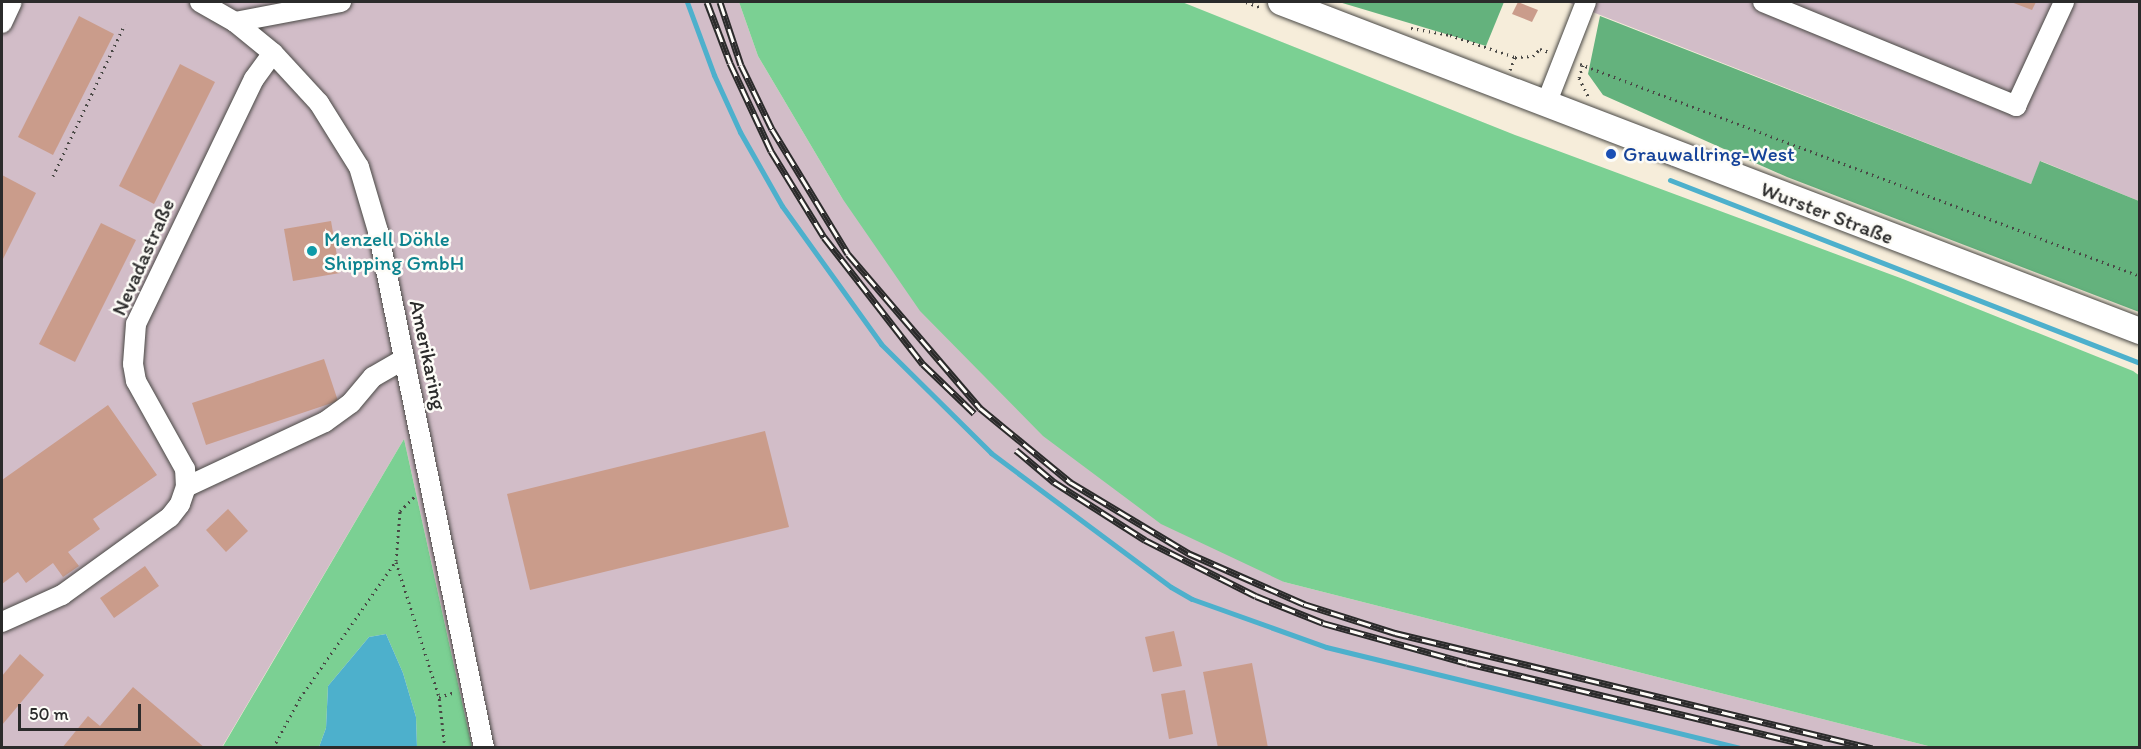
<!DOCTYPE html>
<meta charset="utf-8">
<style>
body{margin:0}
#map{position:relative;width:2141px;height:749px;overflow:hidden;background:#f6edda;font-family:Itim,sans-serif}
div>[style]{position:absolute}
.industrial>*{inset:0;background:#d2bdc8}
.green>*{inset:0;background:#7bd093}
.forest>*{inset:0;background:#64b27d}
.water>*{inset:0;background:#4db0cc}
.stream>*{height:5px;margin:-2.5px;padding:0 2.5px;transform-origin:2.5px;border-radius:2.5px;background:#4db0cc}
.building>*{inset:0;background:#ca9c8b}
.path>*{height:3px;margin-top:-1.5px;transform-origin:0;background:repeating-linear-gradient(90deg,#494845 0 1.5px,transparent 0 6px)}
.roads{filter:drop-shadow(0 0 2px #494845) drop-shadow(0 0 2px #494845)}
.minor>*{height:20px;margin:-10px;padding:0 10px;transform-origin:10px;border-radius:10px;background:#fff}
.major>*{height:26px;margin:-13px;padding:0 13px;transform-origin:13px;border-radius:13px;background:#fff}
.rail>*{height:7px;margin-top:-3.5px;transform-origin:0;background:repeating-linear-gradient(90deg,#fdfcf7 0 14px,#2b2b2b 0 28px);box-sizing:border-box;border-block:2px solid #2b2b2b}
.dots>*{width:16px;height:16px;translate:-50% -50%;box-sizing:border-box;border:3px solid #fdfcf7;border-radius:50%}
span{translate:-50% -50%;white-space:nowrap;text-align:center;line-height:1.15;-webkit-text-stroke:5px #fdfcf7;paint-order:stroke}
.transit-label{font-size:21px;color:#164399}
.left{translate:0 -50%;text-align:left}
.street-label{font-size:21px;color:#2b2b2b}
.culture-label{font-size:21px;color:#0d838f}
.frame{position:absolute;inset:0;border:3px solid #2b2b2b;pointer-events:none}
.scale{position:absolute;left:18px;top:704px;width:123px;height:27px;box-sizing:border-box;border:3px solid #2b2b2b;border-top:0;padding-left:8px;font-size:18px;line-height:21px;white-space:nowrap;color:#2b2b2b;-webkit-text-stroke:4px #fdfcf7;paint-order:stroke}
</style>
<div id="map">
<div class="industrial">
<div style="clip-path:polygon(2px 2px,739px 2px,758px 56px,842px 198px,1284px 582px,1932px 747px,472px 747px,404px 439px,222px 747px,2px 747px)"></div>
<div style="clip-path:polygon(1567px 2px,2139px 2px,2139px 201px,2041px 161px,2031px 184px)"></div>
</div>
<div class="green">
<div style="clip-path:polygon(739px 2px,1182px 2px,1515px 135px,1903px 279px,2133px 371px,2140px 376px,2139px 747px,1932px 747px,1284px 582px,1161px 524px,1043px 436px,920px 311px,842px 198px,758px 56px)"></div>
<div style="clip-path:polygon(404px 439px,472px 747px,417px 747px,416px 717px,403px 673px,386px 634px,369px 637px,328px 686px,326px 728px,319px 747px,222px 748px)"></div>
</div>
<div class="forest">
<div style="clip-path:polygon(1339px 2px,1504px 2px,1486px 46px)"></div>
<div style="clip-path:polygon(1600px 16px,2031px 184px,2040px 161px,2139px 201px,2139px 312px,1787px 177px,1603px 95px,1588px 74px)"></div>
</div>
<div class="water">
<div style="clip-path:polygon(386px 634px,403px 673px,416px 717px,417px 747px,319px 747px,326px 728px,328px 686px,369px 637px)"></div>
</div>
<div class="stream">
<div style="left:687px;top:2px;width:78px;rotate:69.7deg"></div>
<div style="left:714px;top:75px;width:63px;rotate:65.5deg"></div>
<div style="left:740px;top:132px;width:85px;rotate:60.4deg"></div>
<div style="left:782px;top:206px;width:170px;rotate:54.3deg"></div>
<div style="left:881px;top:344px;width:155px;rotate:44.7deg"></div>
<div style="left:991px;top:453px;width:224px;rotate:36.7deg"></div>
<div style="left:1171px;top:587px;width:24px;rotate:30deg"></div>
<div style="left:1192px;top:599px;width:142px;rotate:19.7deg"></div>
<div style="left:1326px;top:647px;width:425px;rotate:13.7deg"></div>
<div style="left:1670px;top:180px;width:504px;rotate:21.27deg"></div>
</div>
<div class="building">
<div style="clip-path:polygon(1518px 2px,1538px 10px,1532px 22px,1512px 14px)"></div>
<div style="clip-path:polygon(2011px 2px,2036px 2px,2032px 10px)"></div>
<div style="clip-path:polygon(79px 16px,114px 34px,53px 155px,18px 137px)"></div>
<div style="clip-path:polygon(180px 64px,215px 82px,154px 204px,119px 186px)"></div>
<div style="clip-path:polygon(2px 175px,36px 193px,2px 261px)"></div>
<div style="clip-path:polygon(331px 221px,340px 273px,293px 281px,284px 229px)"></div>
<div style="clip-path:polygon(101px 223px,136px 240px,75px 362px,39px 344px)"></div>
<div style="clip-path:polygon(324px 359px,338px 401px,206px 445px,192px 403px)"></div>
<div style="clip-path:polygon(108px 405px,157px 475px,93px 519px,100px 529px,68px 552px,79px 566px,63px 577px,53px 563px,26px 583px,18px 572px,2px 584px,2px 480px)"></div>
<div style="clip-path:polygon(765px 431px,789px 527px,530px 590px,507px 494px)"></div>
<div style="clip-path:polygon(228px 509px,248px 531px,226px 552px,206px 530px)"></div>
<div style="clip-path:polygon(145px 566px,159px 586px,114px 618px,100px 598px)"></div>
<div style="clip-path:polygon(1174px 631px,1182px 666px,1153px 672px,1145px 637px)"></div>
<div style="clip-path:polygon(20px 654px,44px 675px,2px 725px,2px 676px)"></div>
<div style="clip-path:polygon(1252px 663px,1268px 748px,1218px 748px,1203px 672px)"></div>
<div style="clip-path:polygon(133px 687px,205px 748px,62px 748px,88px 716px,100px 726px)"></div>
<div style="clip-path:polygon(1185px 690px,1193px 734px,1169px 739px,1161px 694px)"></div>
</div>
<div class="path">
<div style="left:1246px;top:2px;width:15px;rotate:20deg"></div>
<div style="left:1411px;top:28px;width:40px;rotate:10deg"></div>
<div style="left:1450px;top:35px;width:69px;rotate:18.7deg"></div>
<div style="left:1515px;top:57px;width:18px;rotate:-3deg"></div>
<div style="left:1533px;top:56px;width:10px;rotate:-45deg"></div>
<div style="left:1540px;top:49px;width:9px;rotate:18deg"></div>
<div style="left:1580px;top:64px;width:599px;rotate:20.74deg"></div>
<div style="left:1583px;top:65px;width:14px;rotate:107deg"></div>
<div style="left:1579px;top:78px;width:20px;rotate:63deg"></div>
<div style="left:1510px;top:70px;width:14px;rotate:-69deg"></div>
<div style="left:53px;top:176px;width:168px;rotate:-64.7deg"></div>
<div style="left:396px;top:562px;width:142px;rotate:72.3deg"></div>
<div style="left:273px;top:748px;width:57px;rotate:-61.6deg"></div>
<div style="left:300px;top:698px;width:167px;rotate:-55deg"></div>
<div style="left:396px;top:561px;width:50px;rotate:-85.4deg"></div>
<div style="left:400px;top:511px;width:23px;rotate:-45deg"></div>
<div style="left:445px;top:748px;width:51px;rotate:-96.7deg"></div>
<div style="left:439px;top:697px;width:17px;rotate:-17deg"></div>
</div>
<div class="roads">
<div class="minor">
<div style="left:200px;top:2px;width:40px;rotate:29.7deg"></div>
<div style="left:235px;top:22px;width:49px;rotate:39.2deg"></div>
<div style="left:273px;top:53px;width:68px;rotate:47.4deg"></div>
<div style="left:319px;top:103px;width:75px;rotate:58deg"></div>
<div style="left:359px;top:167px;width:67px;rotate:73.5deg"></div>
<div style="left:378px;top:231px;width:528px;rotate:78.41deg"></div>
<div style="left:1763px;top:2px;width:274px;rotate:22.3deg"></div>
<div style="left:2016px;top:106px;width:115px;rotate:-65.2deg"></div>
<div style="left:235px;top:22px;width:108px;rotate:-10.7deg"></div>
<div style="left:2px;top:23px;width:23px;rotate:-65deg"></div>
<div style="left:1546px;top:104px;width:110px;rotate:-68.6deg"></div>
<div style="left:186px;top:487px;width:153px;rotate:-25.1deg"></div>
<div style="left:325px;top:422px;width:32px;rotate:-36deg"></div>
<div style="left:351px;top:403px;width:34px;rotate:-50deg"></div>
<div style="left:373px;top:377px;width:36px;rotate:-30deg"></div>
<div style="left:2px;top:622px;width:66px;rotate:-24.2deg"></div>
<div style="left:62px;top:595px;width:133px;rotate:-35.8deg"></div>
<div style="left:170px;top:517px;width:16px;rotate:-52deg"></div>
<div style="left:180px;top:504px;width:18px;rotate:-71deg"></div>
<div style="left:186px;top:487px;width:18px;rotate:-93deg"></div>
<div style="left:185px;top:469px;width:101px;rotate:-119.1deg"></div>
<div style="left:136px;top:381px;width:17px;rotate:-100deg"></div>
<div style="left:133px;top:364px;width:40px;rotate:-85.7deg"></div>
<div style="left:136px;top:324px;width:272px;rotate:-64.3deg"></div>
<div style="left:254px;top:79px;width:32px;rotate:-54deg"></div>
</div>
<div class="major">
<div style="left:1281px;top:2px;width:920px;rotate:20.96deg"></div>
</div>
</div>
<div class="rail">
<div style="left:707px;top:2px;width:65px;rotate:69.3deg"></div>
<div style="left:730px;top:63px;width:97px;rotate:65deg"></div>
<div style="left:771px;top:151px;width:101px;rotate:58.4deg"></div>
<div style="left:824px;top:237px;width:161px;rotate:52.1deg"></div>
<div style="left:923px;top:364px;width:71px;rotate:43.9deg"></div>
<div style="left:720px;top:2px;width:66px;rotate:71.6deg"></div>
<div style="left:741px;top:65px;width:71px;rotate:64.2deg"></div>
<div style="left:772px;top:129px;width:146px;rotate:58.7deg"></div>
<div style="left:848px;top:254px;width:203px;rotate:49.4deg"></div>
<div style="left:980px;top:408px;width:117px;rotate:39.4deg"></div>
<div style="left:1070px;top:482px;width:138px;rotate:31deg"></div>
<div style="left:1188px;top:553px;width:127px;rotate:23.7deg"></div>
<div style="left:1304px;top:604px;width:96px;rotate:17.7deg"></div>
<div style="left:1395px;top:633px;width:491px;rotate:13.6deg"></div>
<div style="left:1016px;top:450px;width:50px;rotate:40.1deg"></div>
<div style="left:1054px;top:482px;width:108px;rotate:32.5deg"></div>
<div style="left:1145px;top:540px;width:124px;rotate:26.8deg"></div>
<div style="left:1256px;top:596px;width:72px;rotate:21.9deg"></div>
<div style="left:1323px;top:623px;width:149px;rotate:15.5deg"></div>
<div style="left:1467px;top:663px;width:365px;rotate:13.5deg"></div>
</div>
<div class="dots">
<div style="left:1611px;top:154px;background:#1a4fb4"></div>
<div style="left:312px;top:251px;background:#0f9aa8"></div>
</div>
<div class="transit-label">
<span class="left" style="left:1623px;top:154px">Grauwallring-West</span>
</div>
<div class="street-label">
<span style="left:1827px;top:213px;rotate:21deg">Wurster Straße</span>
<span style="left:143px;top:257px;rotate:-66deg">Nevadastraße</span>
<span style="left:428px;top:355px;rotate:78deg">Amerikaring</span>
</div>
<div class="culture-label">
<span class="left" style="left:324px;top:251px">Menzell Döhle<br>Shipping GmbH</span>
</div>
<div class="frame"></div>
<div class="scale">50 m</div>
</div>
